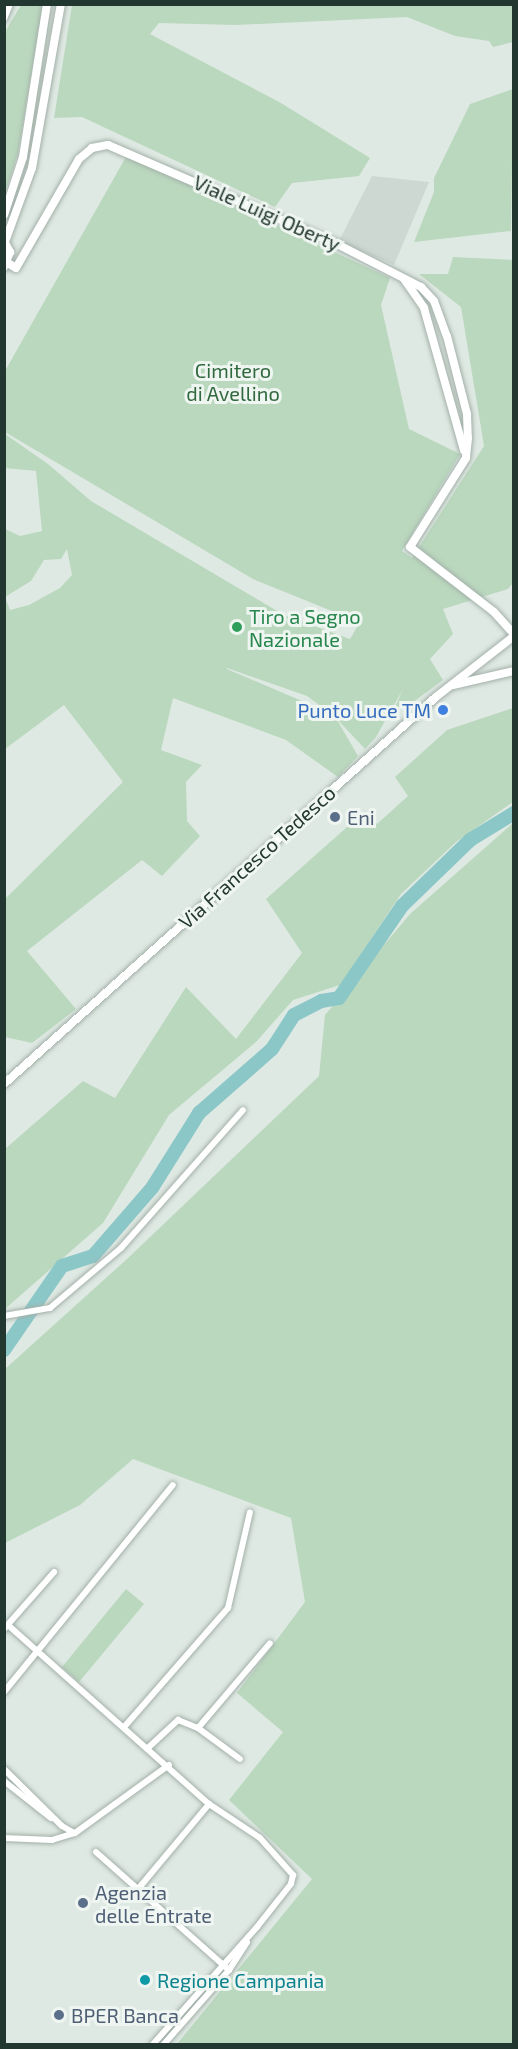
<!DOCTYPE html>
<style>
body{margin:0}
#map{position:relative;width:518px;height:2049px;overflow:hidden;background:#dfe9e3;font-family:"Exo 2",sans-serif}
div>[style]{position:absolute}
.built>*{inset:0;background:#cdd8d2}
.green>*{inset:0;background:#bad8be}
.river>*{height:14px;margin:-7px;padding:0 7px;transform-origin:7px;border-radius:7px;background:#8cc7c8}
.roads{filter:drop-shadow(0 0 2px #a3b0a9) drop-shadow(0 0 2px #a3b0a9)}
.minor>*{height:6px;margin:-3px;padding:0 3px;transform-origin:3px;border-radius:3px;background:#fff}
.tertiary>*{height:8px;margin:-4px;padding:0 4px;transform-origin:4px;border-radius:4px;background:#fff}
.secondary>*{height:8px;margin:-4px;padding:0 4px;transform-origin:4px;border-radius:4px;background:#fff}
.dots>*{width:16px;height:16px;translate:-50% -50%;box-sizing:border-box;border:3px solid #eff6f1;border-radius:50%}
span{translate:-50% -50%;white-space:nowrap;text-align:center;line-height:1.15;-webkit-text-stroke:6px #eff6f1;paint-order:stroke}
.street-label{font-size:20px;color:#22372f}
.park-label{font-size:20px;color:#31693f}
.leisure-label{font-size:20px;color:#27864d}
.left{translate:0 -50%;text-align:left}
.shop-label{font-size:20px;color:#366cbe}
.right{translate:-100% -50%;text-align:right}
.service-label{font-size:20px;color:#4e5e75}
.culture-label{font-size:20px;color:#0d838f}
.frame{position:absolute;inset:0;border:6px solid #22372f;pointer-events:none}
</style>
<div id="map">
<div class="built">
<div style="clip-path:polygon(372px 176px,429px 182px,394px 265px,339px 241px)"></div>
</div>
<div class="green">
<div style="clip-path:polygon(21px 5px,43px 5px,18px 153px,5px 193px,5px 32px)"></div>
<div style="clip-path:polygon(72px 5px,513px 5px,513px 42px,493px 47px,489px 41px,455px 36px,407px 17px,236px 25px,159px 23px,150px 34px,281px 103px,370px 158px,359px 176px,292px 183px,275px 207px,82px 117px,54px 118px)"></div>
<div style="clip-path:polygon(513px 89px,511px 231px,414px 242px,434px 192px,434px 178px,470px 104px)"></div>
<div style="clip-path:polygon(evenodd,127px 155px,390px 278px,381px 305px,409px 429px,460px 454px,402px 551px,412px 558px,484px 446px,461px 307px,419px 274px,448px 274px,453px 257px,513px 260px,513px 583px,508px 589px,443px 609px,453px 634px,430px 659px,443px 680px,405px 708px,395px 707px,403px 689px,376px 737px,365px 749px,336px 718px,358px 756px,338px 777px,286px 740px,173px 698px,161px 750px,202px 765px,186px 782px,187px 821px,200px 836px,162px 876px,142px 860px,27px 951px,76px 1009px,32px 1043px,5px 1037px,5px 899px,123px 782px,64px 705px,5px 749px,5px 529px,20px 536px,42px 531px,36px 471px,5px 468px,5px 434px,48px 464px,91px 501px,284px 615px,350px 639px,364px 615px,359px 622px,253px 579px,5px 432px,5px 371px,127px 155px,67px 549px,72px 575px,60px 588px,29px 605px,10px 610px,5px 597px,31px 581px,44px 560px,61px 559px,67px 549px,127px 155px,227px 668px,307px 696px,330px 713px,227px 669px,227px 668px)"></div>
<div style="clip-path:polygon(513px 708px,513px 802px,456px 842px,401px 894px,340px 985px,293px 1000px,256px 1042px,169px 1115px,103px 1223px,5px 1309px,5px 1149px,83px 1081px,115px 1098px,186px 987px,236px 1039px,302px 953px,266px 899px,365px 811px,377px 824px,408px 796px,395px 777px,447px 730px)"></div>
<div style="clip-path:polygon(513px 823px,513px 2044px,177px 2044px,312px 1879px,229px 1800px,283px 1732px,237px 1693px,305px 1602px,291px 1518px,133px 1459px,80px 1505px,5px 1543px,5px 1369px,127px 1259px,319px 1076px,325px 1015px,410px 914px)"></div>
<div style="clip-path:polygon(126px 1589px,144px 1604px,79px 1682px,62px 1667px)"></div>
</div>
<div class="river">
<div style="left:4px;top:1350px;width:102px;rotate:-55.4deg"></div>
<div style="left:62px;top:1266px;width:33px;rotate:-18deg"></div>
<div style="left:93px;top:1256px;width:90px;rotate:-49.1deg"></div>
<div style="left:152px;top:1188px;width:89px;rotate:-57.9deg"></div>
<div style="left:199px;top:1113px;width:97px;rotate:-41.2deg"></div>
<div style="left:272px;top:1049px;width:40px;rotate:-57.1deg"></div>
<div style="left:294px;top:1015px;width:30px;rotate:-27deg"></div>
<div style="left:321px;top:1001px;width:18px;rotate:-9deg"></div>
<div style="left:339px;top:998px;width:112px;rotate:-55.6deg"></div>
<div style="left:402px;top:906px;width:95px;rotate:-44.1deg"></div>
<div style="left:470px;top:840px;width:52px;rotate:-31.5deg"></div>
</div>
<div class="roads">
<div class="minor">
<div style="left:4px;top:19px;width:16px;rotate:-68deg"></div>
<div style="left:4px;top:1316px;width:47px;rotate:-9.9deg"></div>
<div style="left:50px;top:1308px;width:93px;rotate:-40.2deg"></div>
<div style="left:121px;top:1248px;width:184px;rotate:-48.5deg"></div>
<div style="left:8px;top:1625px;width:269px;rotate:41.7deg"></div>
<div style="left:209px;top:1804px;width:61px;rotate:33.7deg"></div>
<div style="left:260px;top:1838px;width:50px;rotate:48.3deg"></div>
<div style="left:293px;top:1875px;width:9px;rotate:103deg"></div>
<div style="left:291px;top:1884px;width:55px;rotate:128.3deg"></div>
<div style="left:257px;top:1927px;width:157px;rotate:131.6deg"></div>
<div style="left:4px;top:1629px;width:76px;rotate:-48.7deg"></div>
<div style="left:4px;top:1692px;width:267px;rotate:-50.8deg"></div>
<div style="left:125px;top:1726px;width:157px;rotate:-48.9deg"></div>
<div style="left:228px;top:1608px;width:98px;rotate:-77.1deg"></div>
<div style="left:198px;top:1728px;width:111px;rotate:-49.7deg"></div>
<div style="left:149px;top:1747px;width:40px;rotate:-43deg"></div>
<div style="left:178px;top:1720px;width:22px;rotate:22deg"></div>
<div style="left:198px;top:1728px;width:52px;rotate:36.4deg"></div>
<div style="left:4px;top:1769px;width:81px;rotate:44.5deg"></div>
<div style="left:62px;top:1826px;width:14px;rotate:30deg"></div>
<div style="left:4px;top:1781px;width:60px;rotate:38.2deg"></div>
<div style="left:4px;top:1838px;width:48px;rotate:2.4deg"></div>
<div style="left:52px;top:1840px;width:24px;rotate:-17deg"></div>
<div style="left:75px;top:1833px;width:116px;rotate:-35.9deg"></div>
<div style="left:96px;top:1852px;width:178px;rotate:41.6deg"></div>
<div style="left:138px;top:1889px;width:111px;rotate:-50.1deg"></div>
<div style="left:164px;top:2044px;width:98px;rotate:-48.7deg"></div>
<div style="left:229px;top:1970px;width:33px;rotate:-57deg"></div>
</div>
<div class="tertiary">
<div style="left:8px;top:263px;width:9px;rotate:32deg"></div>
<div style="left:16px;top:268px;width:126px;rotate:-60deg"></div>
<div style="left:79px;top:159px;width:17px;rotate:-40deg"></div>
<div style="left:92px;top:148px;width:16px;rotate:-11deg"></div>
<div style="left:108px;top:145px;width:247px;rotate:23.4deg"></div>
<div style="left:335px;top:243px;width:97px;rotate:27.1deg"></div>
<div style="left:421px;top:287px;width:19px;rotate:47deg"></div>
<div style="left:434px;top:301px;width:37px;rotate:70deg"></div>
<div style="left:447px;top:336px;width:81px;rotate:75.6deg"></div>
<div style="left:467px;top:414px;width:24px;rotate:88deg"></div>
<div style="left:468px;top:438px;width:20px;rotate:96deg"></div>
<div style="left:466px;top:458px;width:105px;rotate:122.2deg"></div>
<div style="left:410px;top:547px;width:106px;rotate:37.7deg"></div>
<div style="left:494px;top:612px;width:30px;rotate:48deg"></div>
<div style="left:404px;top:279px;width:35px;rotate:55deg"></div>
<div style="left:424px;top:308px;width:148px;rotate:74.3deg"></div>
<div style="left:453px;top:685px;width:63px;rotate:-12.9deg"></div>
<div style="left:4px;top:1084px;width:580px;rotate:-41.86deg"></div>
<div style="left:436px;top:697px;width:99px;rotate:-38deg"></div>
</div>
<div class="secondary">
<div style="left:4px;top:215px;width:61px;rotate:-71.9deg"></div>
<div style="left:23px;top:157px;width:155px;rotate:-81.1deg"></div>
<div style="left:4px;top:241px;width:13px;rotate:61deg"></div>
<div style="left:10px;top:252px;width:16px;rotate:112deg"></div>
<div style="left:5px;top:242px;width:79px;rotate:-70deg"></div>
<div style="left:32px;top:168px;width:167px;rotate:-80deg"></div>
</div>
</div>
<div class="dots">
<div style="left:237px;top:627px;background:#2e9e5b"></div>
<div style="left:443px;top:710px;background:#3f7fe0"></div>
<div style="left:335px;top:817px;background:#5c6f8a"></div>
<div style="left:83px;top:1903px;background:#5c6f8a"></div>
<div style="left:145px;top:1980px;background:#0f9aa8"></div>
<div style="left:59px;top:2015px;background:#5c6f8a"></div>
</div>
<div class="street-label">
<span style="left:267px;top:213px;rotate:24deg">Viale Luigi Oberty</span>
<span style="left:257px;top:857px;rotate:-42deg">Via Francesco Tedesco</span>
</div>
<div class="park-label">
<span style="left:233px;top:382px">Cimitero<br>di Avellino</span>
</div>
<div class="leisure-label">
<span class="left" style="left:249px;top:628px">Tiro a Segno<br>Nazionale</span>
</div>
<div class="shop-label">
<span class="right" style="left:431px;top:710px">Punto Luce TM</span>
</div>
<div class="service-label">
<span class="left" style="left:347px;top:817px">Eni</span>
<span class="left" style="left:95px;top:1904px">Agenzia<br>delle Entrate</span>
<span class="left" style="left:71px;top:2015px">BPER Banca</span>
</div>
<div class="culture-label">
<span class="left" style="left:157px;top:1980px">Regione Campania</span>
</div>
<div class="frame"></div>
</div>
